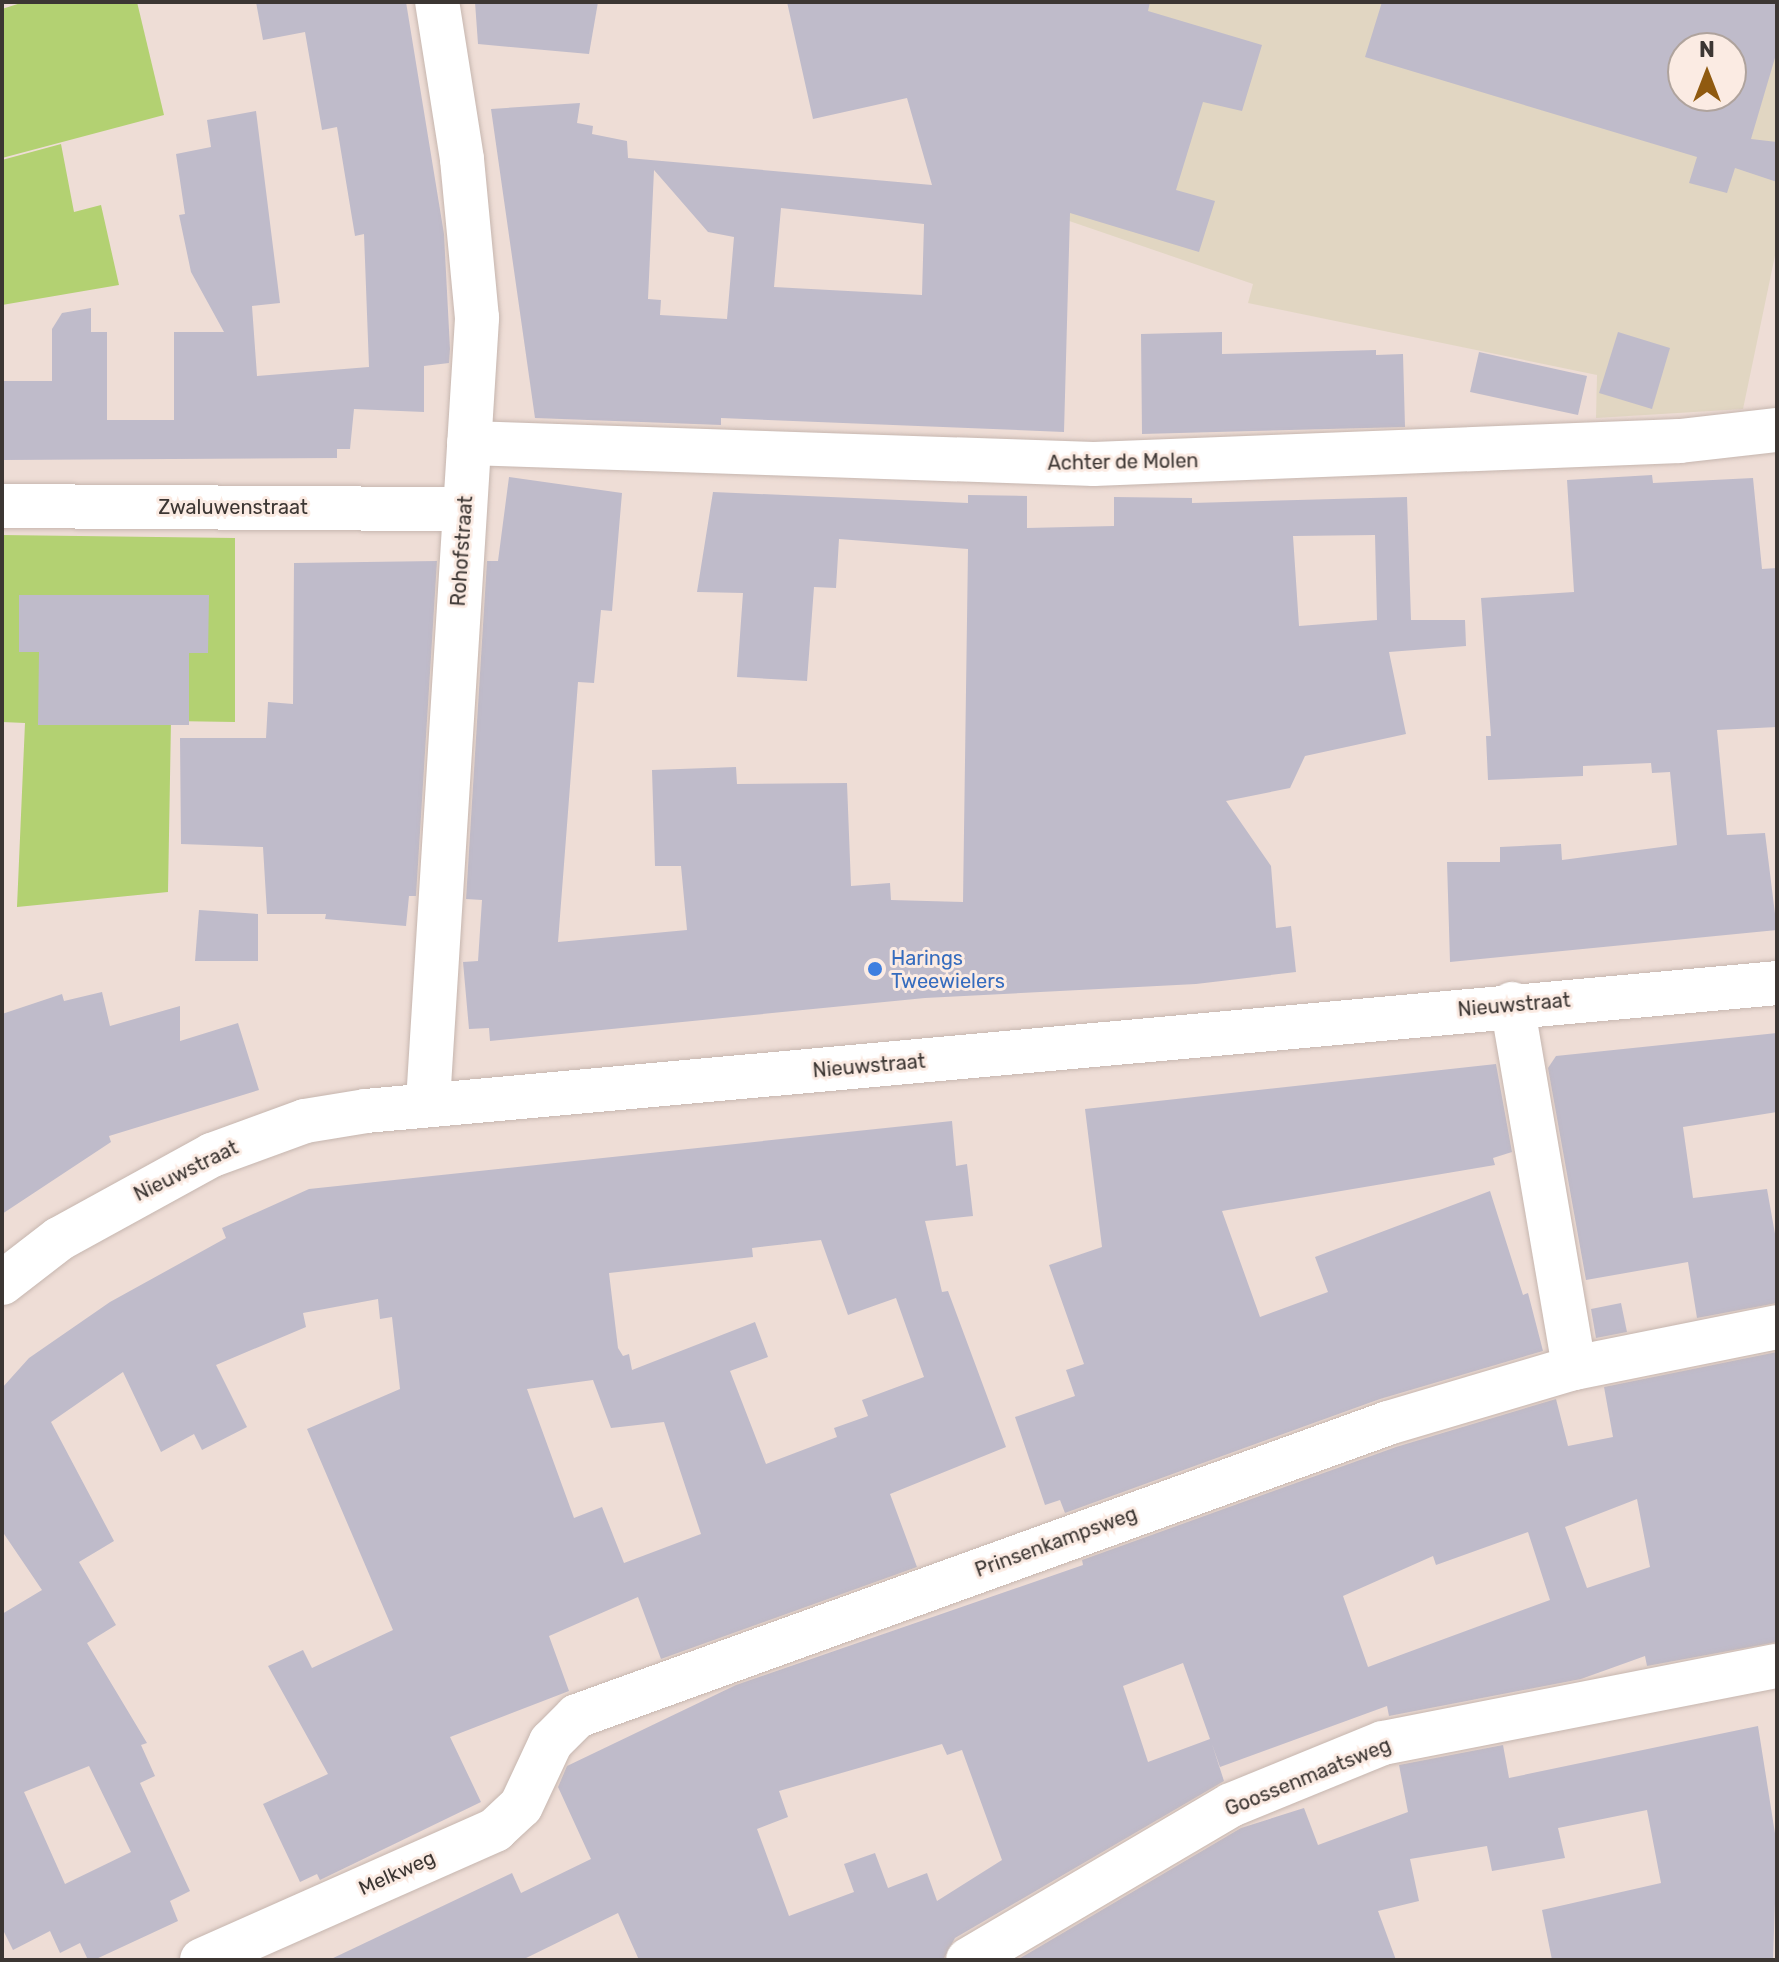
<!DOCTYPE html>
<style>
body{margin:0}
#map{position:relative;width:1779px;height:1962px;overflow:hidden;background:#eeddd6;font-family:Rubik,sans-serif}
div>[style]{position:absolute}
.commercial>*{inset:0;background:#e1d6c2}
.green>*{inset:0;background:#b3d172}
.building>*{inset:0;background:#bfbbca}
.roads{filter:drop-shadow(0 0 2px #c6b6af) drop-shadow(0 0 2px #c6b6af)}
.minor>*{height:44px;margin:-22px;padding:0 22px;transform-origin:22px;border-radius:22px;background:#fff}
.dots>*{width:22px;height:22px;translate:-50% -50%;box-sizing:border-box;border:4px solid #fbebe3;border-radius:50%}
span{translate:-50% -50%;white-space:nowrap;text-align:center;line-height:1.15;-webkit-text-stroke:6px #fbebe3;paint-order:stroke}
.street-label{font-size:20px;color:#3c3633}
.shop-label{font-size:20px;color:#366cbe}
.left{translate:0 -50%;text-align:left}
.frame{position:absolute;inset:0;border:4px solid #3c3633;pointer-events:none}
.north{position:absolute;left:1667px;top:32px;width:80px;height:80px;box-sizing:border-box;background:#fbebe3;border:2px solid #afa39d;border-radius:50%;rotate:0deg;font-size:22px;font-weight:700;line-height:32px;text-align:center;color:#3c3633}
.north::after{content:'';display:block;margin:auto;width:28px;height:36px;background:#905a10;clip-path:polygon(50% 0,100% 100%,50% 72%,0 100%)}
</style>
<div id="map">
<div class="commercial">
<div style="clip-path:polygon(evenodd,994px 2px,1777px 2px,1777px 246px,1743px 409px,1596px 418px,1597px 375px,1248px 303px,1253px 284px,973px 188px,994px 2px,1683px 48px,1731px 48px,1731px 96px,1683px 96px,1683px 48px)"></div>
</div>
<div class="green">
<div style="clip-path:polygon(24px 2px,137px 2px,164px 115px,2px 158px,2px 9px)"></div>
<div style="clip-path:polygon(61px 144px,74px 212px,101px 205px,119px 285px,2px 305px,2px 160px)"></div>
<div style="clip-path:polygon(2px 535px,235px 538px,235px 722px,171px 721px,168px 892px,17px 907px,25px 723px,2px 722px)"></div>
</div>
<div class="building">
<div style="clip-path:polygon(256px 2px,406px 2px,444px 234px,450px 349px,449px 363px,424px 366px,424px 412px,354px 409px,350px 449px,337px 449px,337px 458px,2px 460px,2px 381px,52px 381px,52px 329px,62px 313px,91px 308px,91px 332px,107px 332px,107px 420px,174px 420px,174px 332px,224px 332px,191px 272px,179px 215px,185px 214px,176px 154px,211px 147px,207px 120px,256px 111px,280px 303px,252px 306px,257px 376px,369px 367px,364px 234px,355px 236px,337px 127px,322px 130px,305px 32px,263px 40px)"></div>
<div style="clip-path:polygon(475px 2px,598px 2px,589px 54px,478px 44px)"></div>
<div style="clip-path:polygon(evenodd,787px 2px,1150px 2px,1148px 11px,1262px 45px,1242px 111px,1203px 102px,1176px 190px,1215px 201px,1199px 252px,1070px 213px,1064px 432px,721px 418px,721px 425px,535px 418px,491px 109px,580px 103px,577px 123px,593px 126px,592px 134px,627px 141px,628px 158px,932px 185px,907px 98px,813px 119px,787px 2px,654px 170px,708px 232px,734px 237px,727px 319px,660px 315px,661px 300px,648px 299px,654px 170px,787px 2px,781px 208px,924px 224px,922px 295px,774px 287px,781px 208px)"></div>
<div style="clip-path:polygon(evenodd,1382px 2px,1777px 2px,1777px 51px,1751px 139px,1777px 142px,1777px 182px,1735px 168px,1727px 193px,1689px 183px,1697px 157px,1365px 57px,1382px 2px,1683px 48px,1731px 48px,1731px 96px,1683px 96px,1683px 48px)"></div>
<div style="clip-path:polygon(1222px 332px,1222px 354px,1376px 350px,1376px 355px,1403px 354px,1405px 427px,1142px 434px,1141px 334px)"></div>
<div style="clip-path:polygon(1618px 332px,1670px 348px,1652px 409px,1599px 393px)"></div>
<div style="clip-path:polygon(1479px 352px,1587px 376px,1578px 415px,1470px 392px)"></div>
<div style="clip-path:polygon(1652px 475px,1653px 483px,1753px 478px,1762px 569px,1777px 568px,1777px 727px,1717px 730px,1727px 835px,1765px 833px,1777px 930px,1450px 962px,1447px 862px,1500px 862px,1500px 847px,1561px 844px,1562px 860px,1677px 845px,1670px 772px,1652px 773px,1651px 763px,1583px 766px,1583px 776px,1488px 780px,1486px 736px,1491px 736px,1481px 598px,1574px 592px,1567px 480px)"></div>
<div style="clip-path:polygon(evenodd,509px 477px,622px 493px,612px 611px,601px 610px,594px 683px,578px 682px,558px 942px,687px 930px,681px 866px,655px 866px,652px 770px,736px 767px,737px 784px,847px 783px,851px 886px,890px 883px,891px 900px,963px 902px,968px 549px,839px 539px,836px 588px,814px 587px,807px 681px,737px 677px,743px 593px,697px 592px,713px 492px,968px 503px,968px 495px,1027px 496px,1027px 528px,1114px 526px,1114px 497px,1192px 498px,1192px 503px,1407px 497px,1411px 620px,1465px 620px,1466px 646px,1389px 652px,1406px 734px,1305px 756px,1290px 788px,1226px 801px,1271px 866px,1276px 928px,1291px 926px,1296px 972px,1196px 984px,925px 998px,490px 1041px,489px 1028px,469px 1029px,463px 962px,478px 961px,482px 900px,466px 899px,487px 561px,498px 561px,509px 477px,1375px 535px,1377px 620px,1299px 626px,1293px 536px,1375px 535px)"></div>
<div style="clip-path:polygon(437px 561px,416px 896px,409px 896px,406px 926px,325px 919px,326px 914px,267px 914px,263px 847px,181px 844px,180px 738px,266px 738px,268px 702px,293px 704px,294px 563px)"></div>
<div style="clip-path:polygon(19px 595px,209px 595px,208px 653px,189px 653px,189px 725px,38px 725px,39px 652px,19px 652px)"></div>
<div style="clip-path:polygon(199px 910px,258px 914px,258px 961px,195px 961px)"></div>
<div style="clip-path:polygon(102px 992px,110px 1026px,180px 1006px,180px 1041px,238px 1023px,259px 1090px,109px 1136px,111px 1142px,2px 1214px,2px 1014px,62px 994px,64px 1001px)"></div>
<div style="clip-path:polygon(1777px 1033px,1777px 1112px,1683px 1127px,1693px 1198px,1767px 1189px,1777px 1245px,1777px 1303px,1697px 1318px,1688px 1262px,1586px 1280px,1548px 1068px,1556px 1056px)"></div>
<div style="clip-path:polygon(1496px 1064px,1512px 1152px,1493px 1158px,1495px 1165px,1222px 1211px,1260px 1317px,1328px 1292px,1315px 1257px,1490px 1191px,1523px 1295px,1528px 1293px,1543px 1351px,1380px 1399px,1065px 1513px,1060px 1500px,1045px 1505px,1015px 1417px,1075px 1396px,1066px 1370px,1084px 1364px,1049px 1265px,1102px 1247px,1085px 1109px)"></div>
<div style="clip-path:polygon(evenodd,952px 1121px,956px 1166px,967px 1164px,973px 1216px,925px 1221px,942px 1292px,948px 1291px,1006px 1447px,890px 1494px,917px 1567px,661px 1659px,638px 1597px,549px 1636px,569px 1691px,450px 1737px,481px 1802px,320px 1880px,317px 1874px,300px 1882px,263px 1804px,328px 1774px,268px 1666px,303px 1650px,312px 1668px,393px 1630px,307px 1429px,400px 1389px,392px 1317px,380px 1319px,378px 1299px,303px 1313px,306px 1327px,216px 1365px,247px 1427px,202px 1450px,194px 1434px,161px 1452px,123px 1372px,51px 1422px,114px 1541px,79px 1562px,116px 1625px,87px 1643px,147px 1743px,141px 1745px,155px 1776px,140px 1783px,190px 1891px,170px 1901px,178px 1921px,94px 1960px,88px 1960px,80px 1943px,60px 1953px,50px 1931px,13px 1950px,2px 1928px,2px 1614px,42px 1590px,2px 1531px,2px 1388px,29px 1358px,110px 1302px,226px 1238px,222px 1228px,309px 1189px,952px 1121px,821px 1240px,848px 1315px,896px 1298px,924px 1377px,862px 1400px,868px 1416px,834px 1428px,837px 1437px,766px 1464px,730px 1371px,768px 1357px,755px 1322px,632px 1370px,629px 1354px,623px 1356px,618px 1348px,609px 1273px,753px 1257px,752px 1248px,821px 1240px,952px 1121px,593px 1380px,611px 1428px,664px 1422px,701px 1534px,624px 1563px,602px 1507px,574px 1518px,527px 1389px,593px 1380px,952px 1121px,89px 1766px,131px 1852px,65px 1884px,24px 1792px,89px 1766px)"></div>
<div style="clip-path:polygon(1621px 1303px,1627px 1332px,1596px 1338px,1591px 1309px)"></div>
<div style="clip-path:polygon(evenodd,1777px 1352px,1777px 1642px,1647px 1666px,1645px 1656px,1581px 1679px,1389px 1716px,1387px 1706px,1220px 1767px,1212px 1744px,1224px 1781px,955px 1938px,943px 1960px,639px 1960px,618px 1913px,522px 1960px,329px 1960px,512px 1873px,521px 1893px,591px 1859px,558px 1787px,567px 1766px,736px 1685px,1083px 1565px,1082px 1560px,1396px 1447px,1556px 1399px,1568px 1446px,1613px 1437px,1604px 1387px,1777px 1352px,1637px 1499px,1650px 1567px,1587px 1588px,1565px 1527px,1637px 1499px,1777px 1352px,1528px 1532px,1550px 1600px,1368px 1667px,1343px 1596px,1433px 1556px,1436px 1565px,1528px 1532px,1777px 1352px,1183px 1663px,1210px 1739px,1148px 1762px,1123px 1686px,1183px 1663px,1777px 1352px,942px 1744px,947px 1755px,962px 1750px,1002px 1860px,937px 1901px,927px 1873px,888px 1888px,875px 1853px,844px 1864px,854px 1892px,789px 1916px,757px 1829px,788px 1817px,779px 1791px,942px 1744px)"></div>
<div style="clip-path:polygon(1758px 1726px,1777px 1846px,1773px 1960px,1552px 1960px,1542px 1910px,1661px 1883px,1647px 1810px,1558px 1828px,1565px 1858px,1492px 1871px,1487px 1846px,1410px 1859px,1419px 1901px,1378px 1911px,1396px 1960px,1017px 1960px,1241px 1828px,1304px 1808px,1318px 1845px,1408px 1812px,1399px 1765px,1503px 1745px,1509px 1778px)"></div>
</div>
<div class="roads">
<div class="minor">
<div style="left:469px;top:443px;width:625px;rotate:1.92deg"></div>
<div style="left:1094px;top:464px;width:586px;rotate:-2.25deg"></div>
<div style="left:1680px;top:441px;width:98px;rotate:-6.5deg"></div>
<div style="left:2px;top:506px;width:462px;rotate:0.4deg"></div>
<div style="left:1512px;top:1004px;width:369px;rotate:80.3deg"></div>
<div style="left:428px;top:1102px;width:786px;rotate:-86.42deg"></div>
<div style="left:477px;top:318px;width:160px;rotate:-95.4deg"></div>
<div style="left:462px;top:159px;width:159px;rotate:-99deg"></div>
<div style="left:2px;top:1283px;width:72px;rotate:-37.7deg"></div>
<div style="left:59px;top:1239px;width:175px;rotate:-28.8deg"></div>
<div style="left:212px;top:1155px;width:99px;rotate:-20.1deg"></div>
<div style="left:305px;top:1121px;width:62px;rotate:-9.3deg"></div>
<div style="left:366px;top:1111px;width:1417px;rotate:-5.18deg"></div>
<div style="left:202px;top:1960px;width:321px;rotate:-23.9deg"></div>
<div style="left:495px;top:1830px;width:35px;rotate:-43deg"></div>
<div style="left:521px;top:1806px;width:71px;rotate:-64.9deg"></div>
<div style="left:551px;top:1742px;width:37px;rotate:-45deg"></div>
<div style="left:577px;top:1716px;width:862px;rotate:-19.86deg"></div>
<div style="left:1388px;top:1423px;width:194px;rotate:-16.5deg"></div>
<div style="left:1574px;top:1368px;width:207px;rotate:-11.4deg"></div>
<div style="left:968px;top:1960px;width:305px;rotate:-30.5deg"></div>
<div style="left:1231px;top:1805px;width:164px;rotate:-22.2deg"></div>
<div style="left:1383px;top:1743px;width:401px;rotate:-11.1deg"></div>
</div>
</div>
<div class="dots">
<div style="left:875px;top:969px;background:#3f7fe0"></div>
</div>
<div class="street-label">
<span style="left:1123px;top:462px;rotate:-1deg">Achter de Molen</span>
<span style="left:233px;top:507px">Zwaluwenstraat</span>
<span style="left:462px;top:551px;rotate:-86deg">Rohofstraat</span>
<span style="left:1514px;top:1005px;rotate:-5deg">Nieuwstraat</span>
<span style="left:869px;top:1066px;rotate:-5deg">Nieuwstraat</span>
<span style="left:186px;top:1171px;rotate:-26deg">Nieuwstraat</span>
<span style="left:1056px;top:1542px;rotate:-20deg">Prinsenkampsweg</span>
<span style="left:1308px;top:1777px;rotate:-22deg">Goossenmaatsweg</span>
<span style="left:397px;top:1873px;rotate:-24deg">Melkweg</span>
</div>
<div class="shop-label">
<span class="left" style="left:891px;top:970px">Harings<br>Tweewielers</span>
</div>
<div class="frame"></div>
<div class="north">N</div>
</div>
